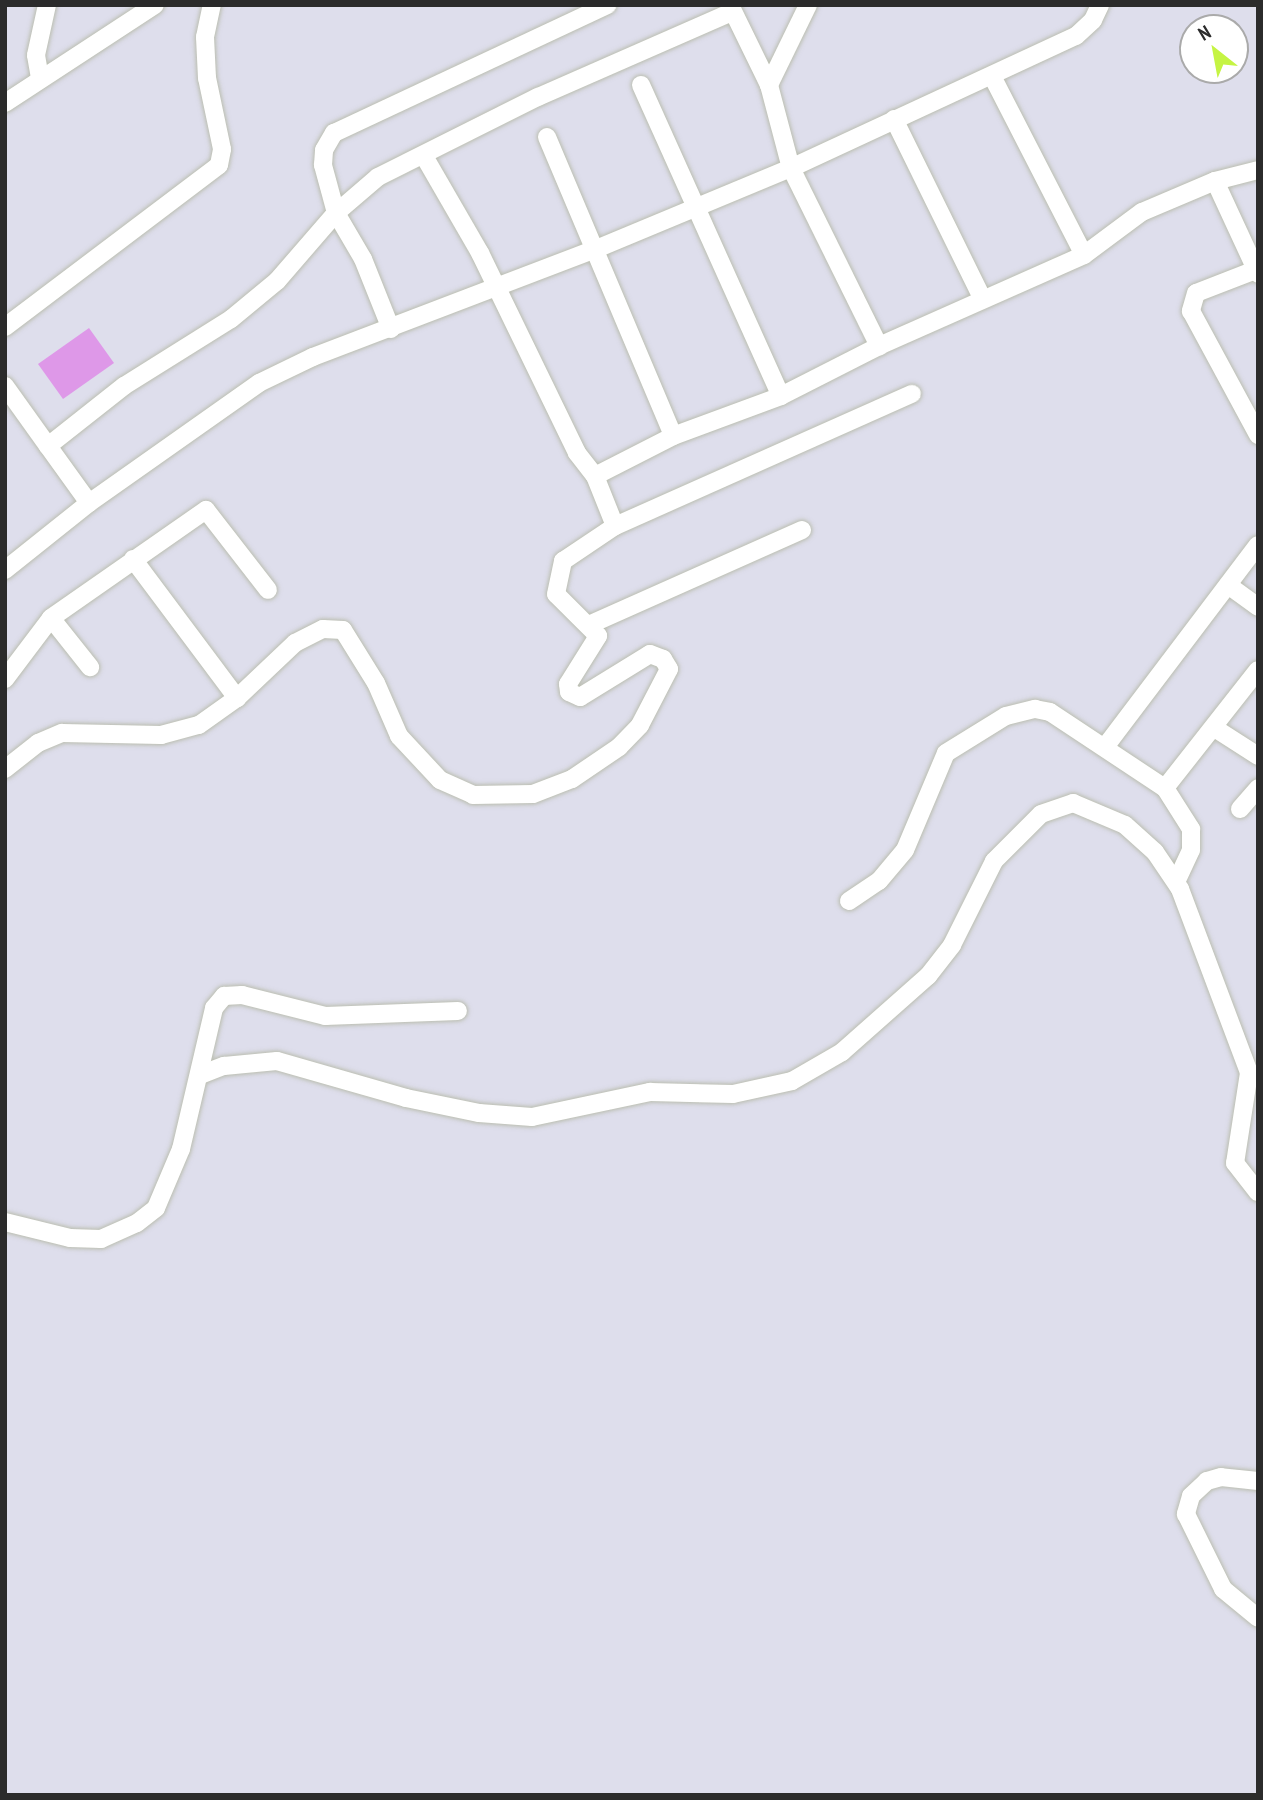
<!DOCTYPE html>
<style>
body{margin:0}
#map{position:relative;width:1263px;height:1800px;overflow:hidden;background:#dedeec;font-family:"PT Sans Narrow",sans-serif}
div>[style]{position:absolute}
.pitch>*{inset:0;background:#de98e8}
.roads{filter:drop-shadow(0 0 2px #bbbeb1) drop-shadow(0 0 2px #bbbeb1)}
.minor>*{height:18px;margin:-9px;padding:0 9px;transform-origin:9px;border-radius:9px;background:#fff}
span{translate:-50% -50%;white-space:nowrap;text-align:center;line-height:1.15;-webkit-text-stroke:5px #fff;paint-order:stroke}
.frame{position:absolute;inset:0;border:7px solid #2b2b2b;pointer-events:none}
.north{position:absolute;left:1179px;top:14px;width:70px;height:70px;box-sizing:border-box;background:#fff;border:2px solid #aaa;border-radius:50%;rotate:329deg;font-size:19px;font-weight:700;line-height:28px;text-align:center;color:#2b2b2b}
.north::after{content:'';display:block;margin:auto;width:24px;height:32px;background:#c5f443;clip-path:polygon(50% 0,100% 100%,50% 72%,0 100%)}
</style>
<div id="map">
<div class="pitch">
<div style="clip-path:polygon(89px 328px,114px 363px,63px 399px,38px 364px)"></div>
</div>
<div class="roads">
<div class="minor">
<div style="left:730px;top:5px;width:89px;rotate:64deg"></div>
<div style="left:769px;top:85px;width:86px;rotate:75.2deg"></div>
<div style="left:791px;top:168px;width:199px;rotate:63.7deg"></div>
<div style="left:992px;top:76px;width:201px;rotate:62.8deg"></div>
<div style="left:40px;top:78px;width:23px;rotate:-100deg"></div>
<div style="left:36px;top:55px;width:51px;rotate:-77.6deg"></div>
<div style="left:641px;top:85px;width:341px;rotate:65.8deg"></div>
<div style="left:769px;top:85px;width:89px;rotate:-64deg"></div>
<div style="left:5px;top:103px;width:179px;rotate:-33.2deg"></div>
<div style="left:894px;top:119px;width:199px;rotate:63.8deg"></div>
<div style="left:547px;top:137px;width:324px;rotate:67.1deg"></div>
<div style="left:424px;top:156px;width:112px;rotate:60deg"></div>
<div style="left:480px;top:253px;width:222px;rotate:64.1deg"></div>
<div style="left:577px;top:453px;width:29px;rotate:52deg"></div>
<div style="left:1215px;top:181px;width:102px;rotate:65.2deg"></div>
<div style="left:1258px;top:269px;width:66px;rotate:158.8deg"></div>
<div style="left:1196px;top:293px;width:19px;rotate:106deg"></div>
<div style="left:1191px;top:311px;width:141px;rotate:61.6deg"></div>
<div style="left:5px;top:327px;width:268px;rotate:-37.1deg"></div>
<div style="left:219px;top:165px;width:16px;rotate:-79deg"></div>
<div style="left:222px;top:149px;width:73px;rotate:-101.9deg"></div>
<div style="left:207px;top:78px;width:41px;rotate:-92.8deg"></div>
<div style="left:205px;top:37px;width:33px;rotate:-78deg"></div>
<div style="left:391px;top:329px;width:75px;rotate:-111.8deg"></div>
<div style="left:363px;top:259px;width:53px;rotate:-120.4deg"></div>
<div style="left:336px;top:213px;width:50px;rotate:-105.2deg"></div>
<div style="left:323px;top:165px;width:15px;rotate:-86deg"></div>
<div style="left:324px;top:150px;width:20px;rotate:-60deg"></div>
<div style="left:334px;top:133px;width:302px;rotate:-25.1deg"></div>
<div style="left:5px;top:386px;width:74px;rotate:54.4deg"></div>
<div style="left:89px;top:503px;width:70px;rotate:-125.7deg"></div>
<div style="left:48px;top:446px;width:97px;rotate:-38.3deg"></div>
<div style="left:124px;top:386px;width:126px;rotate:-32.1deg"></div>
<div style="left:231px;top:319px;width:60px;rotate:-39.6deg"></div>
<div style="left:277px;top:281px;width:90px;rotate:-49.1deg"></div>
<div style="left:336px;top:213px;width:55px;rotate:-40.6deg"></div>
<div style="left:378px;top:177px;width:179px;rotate:-26.6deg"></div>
<div style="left:538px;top:97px;width:212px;rotate:-23.7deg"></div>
<div style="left:615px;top:526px;width:54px;rotate:-111.8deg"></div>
<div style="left:595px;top:476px;width:88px;rotate:-27.1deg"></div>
<div style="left:673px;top:436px;width:115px;rotate:-20.3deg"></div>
<div style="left:781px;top:396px;width:110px;rotate:-27deg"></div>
<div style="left:879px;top:346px;width:224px;rotate:-23.9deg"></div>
<div style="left:1084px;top:255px;width:72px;rotate:-36.6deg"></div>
<div style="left:1142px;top:212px;width:79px;rotate:-23deg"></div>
<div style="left:1215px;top:181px;width:44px;rotate:-14.3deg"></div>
<div style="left:133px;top:559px;width:174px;rotate:53.2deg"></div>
<div style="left:5px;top:570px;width:107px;rotate:-38.6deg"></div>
<div style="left:89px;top:503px;width:208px;rotate:-35.2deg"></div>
<div style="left:259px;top:383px;width:60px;rotate:-25.7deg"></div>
<div style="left:313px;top:357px;width:303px;rotate:-20.9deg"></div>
<div style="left:596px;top:249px;width:211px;rotate:-22.6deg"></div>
<div style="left:791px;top:168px;width:314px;rotate:-24.9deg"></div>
<div style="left:1076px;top:36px;width:23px;rotate:-43deg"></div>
<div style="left:1093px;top:20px;width:17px;rotate:-65deg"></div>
<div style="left:1228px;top:585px;width:37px;rotate:36deg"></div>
<div style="left:51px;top:618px;width:63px;rotate:51.5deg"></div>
<div style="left:591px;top:624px;width:231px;rotate:-24deg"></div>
<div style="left:5px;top:679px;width:76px;rotate:-53deg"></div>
<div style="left:51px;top:618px;width:189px;rotate:-34.9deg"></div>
<div style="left:206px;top:510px;width:101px;rotate:52.2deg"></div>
<div style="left:1216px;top:729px;width:50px;rotate:32.7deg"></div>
<div style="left:1105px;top:747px;width:253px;rotate:-52.9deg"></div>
<div style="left:5px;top:769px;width:42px;rotate:-38.2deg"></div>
<div style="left:38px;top:743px;width:26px;rotate:-23deg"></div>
<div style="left:62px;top:733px;width:99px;rotate:1.2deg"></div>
<div style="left:161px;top:735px;width:39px;rotate:-15deg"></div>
<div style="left:199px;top:725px;width:47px;rotate:-35.4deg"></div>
<div style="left:237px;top:698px;width:80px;rotate:-43.5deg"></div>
<div style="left:295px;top:643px;width:31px;rotate:-27deg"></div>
<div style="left:323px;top:629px;width:20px;rotate:3deg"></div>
<div style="left:343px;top:630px;width:62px;rotate:58.1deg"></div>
<div style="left:376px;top:683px;width:58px;rotate:66.5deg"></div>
<div style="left:399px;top:736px;width:60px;rotate:47deg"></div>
<div style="left:440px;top:780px;width:36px;rotate:24deg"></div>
<div style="left:473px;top:795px;width:60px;rotate:-1deg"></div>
<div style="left:533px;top:794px;width:42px;rotate:-21deg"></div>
<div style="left:572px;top:779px;width:57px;rotate:-34.2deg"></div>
<div style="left:619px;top:747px;width:30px;rotate:-46deg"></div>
<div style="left:640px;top:725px;width:63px;rotate:-62.6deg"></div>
<div style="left:669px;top:669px;width:12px;rotate:-121deg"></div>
<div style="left:663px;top:659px;width:14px;rotate:-159deg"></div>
<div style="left:650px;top:654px;width:82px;rotate:148.4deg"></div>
<div style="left:580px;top:697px;width:12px;rotate:-156deg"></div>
<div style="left:569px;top:692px;width:8px;rotate:-97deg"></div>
<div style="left:568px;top:684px;width:57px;rotate:-58deg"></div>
<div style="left:598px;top:636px;width:59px;rotate:-135deg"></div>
<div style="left:556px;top:594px;width:34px;rotate:-78deg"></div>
<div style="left:563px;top:561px;width:63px;rotate:-33.9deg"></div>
<div style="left:615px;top:526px;width:325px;rotate:-24deg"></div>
<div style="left:1165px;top:788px;width:150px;rotate:-51.8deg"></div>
<div style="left:1240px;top:809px;width:28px;rotate:-49deg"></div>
<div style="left:849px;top:901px;width:36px;rotate:-34deg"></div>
<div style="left:879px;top:881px;width:40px;rotate:-50deg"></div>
<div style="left:905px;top:850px;width:105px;rotate:-67.1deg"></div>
<div style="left:946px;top:753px;width:70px;rotate:-31.7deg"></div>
<div style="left:1006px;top:716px;width:30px;rotate:-14deg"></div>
<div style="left:1035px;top:709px;width:15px;rotate:11deg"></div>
<div style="left:1050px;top:712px;width:138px;rotate:33.5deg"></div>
<div style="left:1165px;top:788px;width:49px;rotate:57.6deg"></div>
<div style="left:1191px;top:829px;width:21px;rotate:90deg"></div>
<div style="left:1191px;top:850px;width:35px;rotate:115deg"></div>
<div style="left:200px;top:1075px;width:26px;rotate:-21deg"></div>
<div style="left:224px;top:1066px;width:53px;rotate:-5.4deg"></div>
<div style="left:277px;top:1061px;width:134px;rotate:16deg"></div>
<div style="left:406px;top:1098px;width:75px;rotate:11.6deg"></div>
<div style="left:479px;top:1113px;width:53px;rotate:4.3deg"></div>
<div style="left:532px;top:1117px;width:121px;rotate:-12deg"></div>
<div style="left:650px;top:1092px;width:83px;rotate:1.4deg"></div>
<div style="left:733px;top:1094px;width:60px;rotate:-12.4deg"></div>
<div style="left:792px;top:1081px;width:58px;rotate:-30.1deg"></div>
<div style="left:842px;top:1052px;width:115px;rotate:-41.5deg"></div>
<div style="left:928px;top:976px;width:39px;rotate:-52deg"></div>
<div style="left:952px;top:945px;width:94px;rotate:-63.4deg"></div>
<div style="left:994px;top:861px;width:66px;rotate:-45deg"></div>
<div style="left:1041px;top:814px;width:34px;rotate:-19deg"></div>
<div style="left:1073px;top:803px;width:56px;rotate:22.9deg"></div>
<div style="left:1125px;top:825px;width:40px;rotate:42deg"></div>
<div style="left:1155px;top:852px;width:45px;rotate:56deg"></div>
<div style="left:1180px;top:889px;width:197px;rotate:69.4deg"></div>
<div style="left:1249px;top:1073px;width:91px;rotate:98.8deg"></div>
<div style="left:1235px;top:1163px;width:37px;rotate:52deg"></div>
<div style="left:5px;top:1222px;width:67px;rotate:13.8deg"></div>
<div style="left:70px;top:1238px;width:31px;rotate:2deg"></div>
<div style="left:101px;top:1239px;width:39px;rotate:-24deg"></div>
<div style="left:137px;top:1223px;width:24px;rotate:-38deg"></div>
<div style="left:156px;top:1208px;width:64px;rotate:-67deg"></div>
<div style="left:181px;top:1149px;width:145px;rotate:-76.8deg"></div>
<div style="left:214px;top:1008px;width:16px;rotate:-50deg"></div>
<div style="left:224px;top:996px;width:18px;rotate:-3deg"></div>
<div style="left:242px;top:995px;width:86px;rotate:14.2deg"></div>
<div style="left:325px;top:1016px;width:133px;rotate:-2.2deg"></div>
<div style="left:1258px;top:1481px;width:37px;rotate:-174deg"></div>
<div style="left:1221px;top:1477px;width:15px;rotate:164deg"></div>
<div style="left:1207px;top:1481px;width:22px;rotate:137deg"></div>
<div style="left:1191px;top:1496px;width:19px;rotate:106deg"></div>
<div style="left:1186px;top:1514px;width:84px;rotate:63.7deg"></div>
<div style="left:1223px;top:1589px;width:45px;rotate:39.6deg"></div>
</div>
</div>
<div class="frame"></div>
<div class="north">N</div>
</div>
